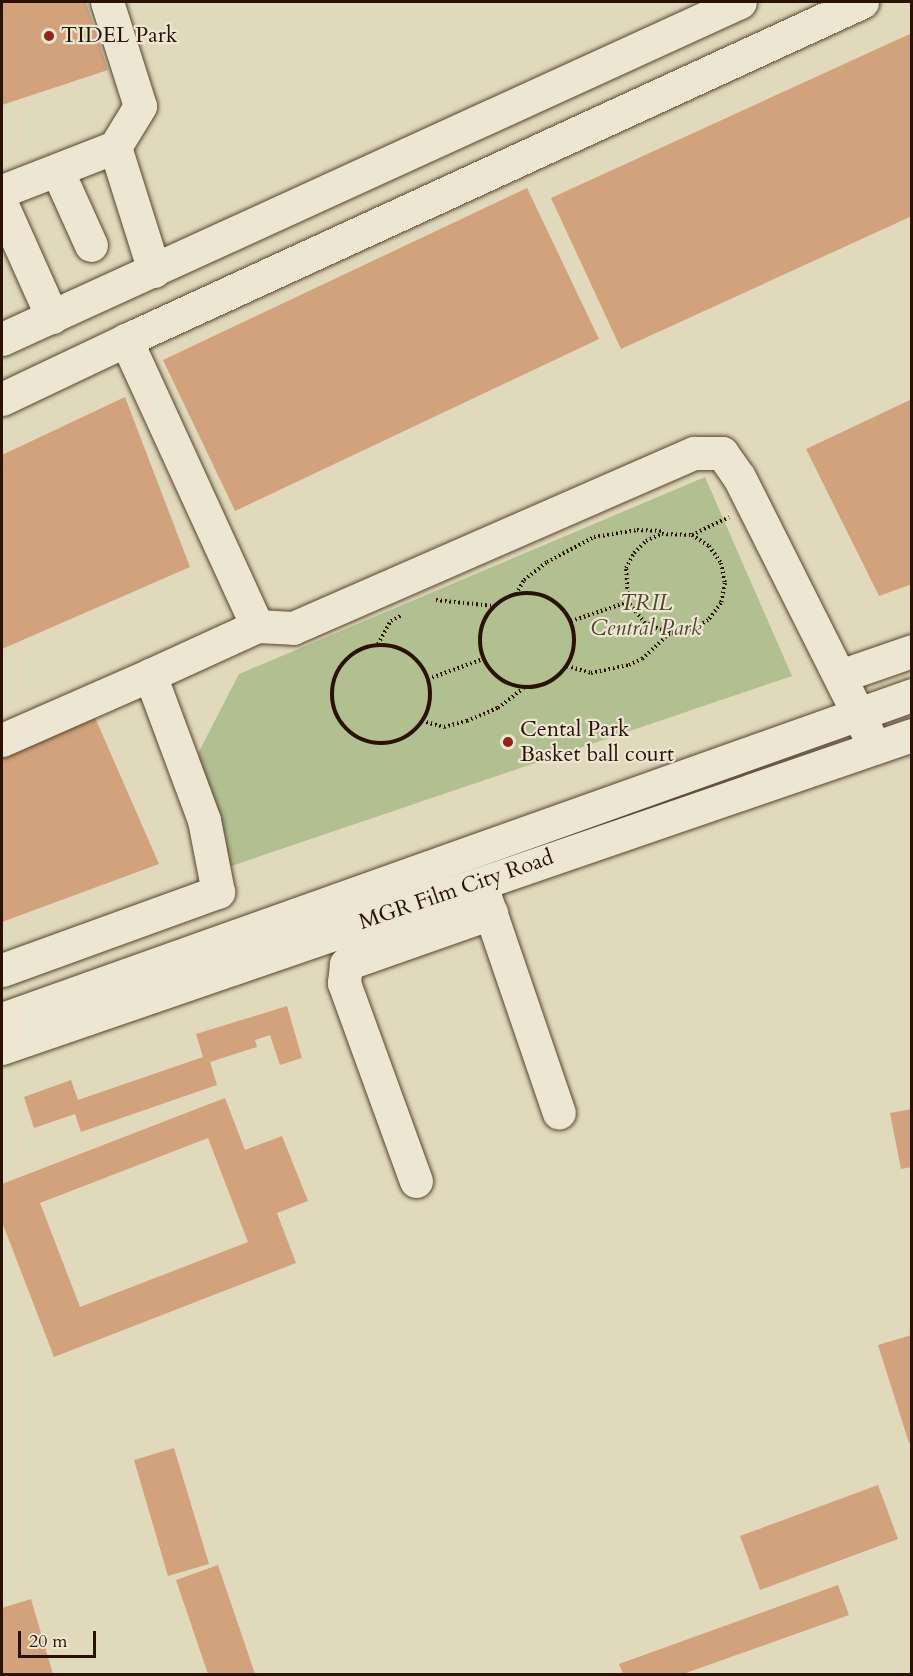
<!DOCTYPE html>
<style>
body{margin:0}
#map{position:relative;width:913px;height:1676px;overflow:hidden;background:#e1d9bb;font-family:Cardo,serif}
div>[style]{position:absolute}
.green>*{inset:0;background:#b2bf91}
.building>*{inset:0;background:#d2a27d}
.path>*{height:4px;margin-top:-2px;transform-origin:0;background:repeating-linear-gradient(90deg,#291200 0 1.5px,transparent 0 4.5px)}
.path>.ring{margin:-2px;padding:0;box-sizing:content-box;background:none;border:4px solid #291200;border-radius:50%}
.roads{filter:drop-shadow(0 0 2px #57442f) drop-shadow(0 0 2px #57442f)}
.minor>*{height:33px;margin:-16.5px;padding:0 16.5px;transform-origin:16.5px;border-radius:16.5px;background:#ece6d3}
.dots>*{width:16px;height:16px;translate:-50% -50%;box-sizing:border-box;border:3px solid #ece6d3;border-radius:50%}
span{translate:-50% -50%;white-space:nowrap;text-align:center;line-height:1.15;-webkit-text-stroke:4.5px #ece6d3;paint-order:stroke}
.poi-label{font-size:22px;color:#291200}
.left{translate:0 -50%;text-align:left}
.park-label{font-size:22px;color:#52462c;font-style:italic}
.street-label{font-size:22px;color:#291200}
.frame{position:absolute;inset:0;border:3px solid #291200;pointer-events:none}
.scale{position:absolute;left:18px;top:1631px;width:78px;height:27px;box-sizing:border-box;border:3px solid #291200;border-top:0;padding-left:8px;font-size:18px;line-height:21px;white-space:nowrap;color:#291200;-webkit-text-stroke:4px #ece6d3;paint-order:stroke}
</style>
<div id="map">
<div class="green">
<div style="clip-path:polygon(705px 477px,792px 676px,202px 876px,190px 769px,239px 674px)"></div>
</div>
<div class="building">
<div style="clip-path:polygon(2px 2px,86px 2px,108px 70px,2px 105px)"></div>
<div style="clip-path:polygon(912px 33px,912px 216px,621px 349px,551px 198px)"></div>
<div style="clip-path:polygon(527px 188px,599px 339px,235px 511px,163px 360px)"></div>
<div style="clip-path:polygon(125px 397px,190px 567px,2px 649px,2px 455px)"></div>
<div style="clip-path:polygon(912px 399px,912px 584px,879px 596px,806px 449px)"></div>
<div style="clip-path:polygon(93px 713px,159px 864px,2px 922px,2px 756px)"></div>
<div style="clip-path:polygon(287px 1006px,302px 1058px,280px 1065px,270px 1035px,255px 1040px,257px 1047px,210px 1062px,217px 1085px,81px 1132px,75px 1114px,34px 1128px,24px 1097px,71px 1080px,78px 1100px,203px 1057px,196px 1034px)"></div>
<div style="clip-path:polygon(evenodd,225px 1098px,245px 1150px,282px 1136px,308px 1201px,277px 1213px,296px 1263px,54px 1357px,2px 1222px,2px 1184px,225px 1098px,208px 1138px,248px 1242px,80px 1307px,40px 1203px,208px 1138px)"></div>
<div style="clip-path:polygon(912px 1109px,912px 1167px,901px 1169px,890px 1113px)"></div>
<div style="clip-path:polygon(912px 1335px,912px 1442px,909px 1443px,878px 1345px)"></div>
<div style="clip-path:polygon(174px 1448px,209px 1564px,168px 1576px,134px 1460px)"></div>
<div style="clip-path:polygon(878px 1485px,898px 1539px,760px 1590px,740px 1536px)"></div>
<div style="clip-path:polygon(218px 1565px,255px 1674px,208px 1674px,176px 1580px)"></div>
<div style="clip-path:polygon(838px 1585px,849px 1615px,683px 1674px,623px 1674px,619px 1664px)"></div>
<div style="clip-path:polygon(31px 1599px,53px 1674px,2px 1674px,2px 1608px)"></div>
</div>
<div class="path">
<div style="left:692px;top:535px;width:20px;rotate:33deg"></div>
<div style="left:709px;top:546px;width:21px;rotate:55deg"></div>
<div style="left:721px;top:563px;width:20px;rotate:79deg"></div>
<div style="left:725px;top:583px;width:20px;rotate:101deg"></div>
<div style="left:721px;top:603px;width:21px;rotate:127deg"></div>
<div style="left:708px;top:620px;width:20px;rotate:150deg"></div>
<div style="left:691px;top:630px;width:21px;rotate:172deg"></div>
<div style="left:670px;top:633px;width:27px;rotate:-158deg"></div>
<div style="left:645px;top:623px;width:27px;rotate:-129deg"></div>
<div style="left:628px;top:602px;width:34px;rotate:-93deg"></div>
<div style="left:626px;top:568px;width:17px;rotate:-62deg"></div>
<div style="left:634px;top:553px;width:17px;rotate:-45deg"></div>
<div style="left:646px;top:541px;width:17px;rotate:-24deg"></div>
<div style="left:662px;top:534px;width:30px;rotate:2deg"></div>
<div style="left:692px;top:535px;width:41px;rotate:-25.9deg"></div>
<div class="ring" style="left:480px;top:593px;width:90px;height:90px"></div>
<div style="left:516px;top:594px;width:16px;rotate:-60deg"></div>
<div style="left:524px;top:580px;width:29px;rotate:-38deg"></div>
<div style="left:547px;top:562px;width:53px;rotate:-28deg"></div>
<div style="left:594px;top:537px;width:44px;rotate:-9.2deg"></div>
<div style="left:637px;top:530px;width:27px;rotate:2deg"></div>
<div style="left:436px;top:600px;width:58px;rotate:5.9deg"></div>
<div style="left:571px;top:621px;width:60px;rotate:-18.4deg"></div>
<div style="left:378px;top:644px;width:26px;rotate:-61deg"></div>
<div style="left:391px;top:621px;width:13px;rotate:-29deg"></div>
<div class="ring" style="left:332px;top:645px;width:94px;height:94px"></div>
<div style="left:567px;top:666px;width:25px;rotate:16deg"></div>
<div style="left:591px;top:673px;width:39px;rotate:-12deg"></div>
<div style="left:629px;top:665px;width:14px;rotate:-25deg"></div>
<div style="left:642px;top:659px;width:38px;rotate:-43deg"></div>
<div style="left:428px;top:679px;width:59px;rotate:-20deg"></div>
<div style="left:422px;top:721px;width:23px;rotate:15deg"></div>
<div style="left:444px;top:727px;width:24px;rotate:-15deg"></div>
<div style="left:467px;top:721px;width:34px;rotate:-23deg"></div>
<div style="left:498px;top:708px;width:33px;rotate:-38deg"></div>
</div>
<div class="roads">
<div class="minor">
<div style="left:115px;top:147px;width:130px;rotate:72.5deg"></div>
<div style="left:58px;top:172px;width:80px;rotate:65.7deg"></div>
<div style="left:2px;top:191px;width:121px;rotate:-21.3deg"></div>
<div style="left:115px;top:147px;width:48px;rotate:-58.6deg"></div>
<div style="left:140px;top:106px;width:109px;rotate:-107.6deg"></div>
<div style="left:2px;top:205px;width:123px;rotate:65.9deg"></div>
<div style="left:2px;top:339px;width:811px;rotate:-24.54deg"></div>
<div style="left:2px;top:399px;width:137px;rotate:-25.4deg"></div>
<div style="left:257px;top:626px;width:315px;rotate:-114.6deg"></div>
<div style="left:126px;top:340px;width:810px;rotate:-24.67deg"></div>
<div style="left:840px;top:676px;width:76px;rotate:-19.1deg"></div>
<div style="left:2px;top:740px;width:162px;rotate:-23.7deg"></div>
<div style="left:484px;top:894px;width:231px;rotate:71.1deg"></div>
<div style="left:2px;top:970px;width:230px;rotate:-19.9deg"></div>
<div style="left:218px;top:892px;width:73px;rotate:-101deg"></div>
<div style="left:204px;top:820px;width:155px;rotate:-110.4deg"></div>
<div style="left:150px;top:675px;width:118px;rotate:-24.6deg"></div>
<div style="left:257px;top:626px;width:36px;rotate:3deg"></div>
<div style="left:293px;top:628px;width:438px;rotate:-23.6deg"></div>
<div style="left:694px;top:453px;width:28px"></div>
<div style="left:722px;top:453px;width:29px;rotate:55deg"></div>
<div style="left:739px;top:477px;width:302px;rotate:63.3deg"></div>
<div style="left:2px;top:1019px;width:966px;rotate:-19.6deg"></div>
<div style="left:2px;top:1048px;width:962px;rotate:-18.98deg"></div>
<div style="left:416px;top:1181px;width:211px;rotate:-110deg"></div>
<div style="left:344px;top:983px;width:19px;rotate:-84deg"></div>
<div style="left:346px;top:964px;width:154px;rotate:-19.4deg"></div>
</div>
</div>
<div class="dots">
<div style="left:49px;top:36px;background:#8f2418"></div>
<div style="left:508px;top:742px;background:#8f2418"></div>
</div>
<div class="poi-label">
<span class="left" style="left:61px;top:36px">TIDEL Park</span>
<span class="left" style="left:520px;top:742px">Cental Park<br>Basket ball court</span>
</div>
<div class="park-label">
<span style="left:646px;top:616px">TRIL<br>Central Park</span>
</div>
<div class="street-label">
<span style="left:456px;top:890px;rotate:-19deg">MGR Film City Road</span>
</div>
<div class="frame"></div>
<div class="scale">20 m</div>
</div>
